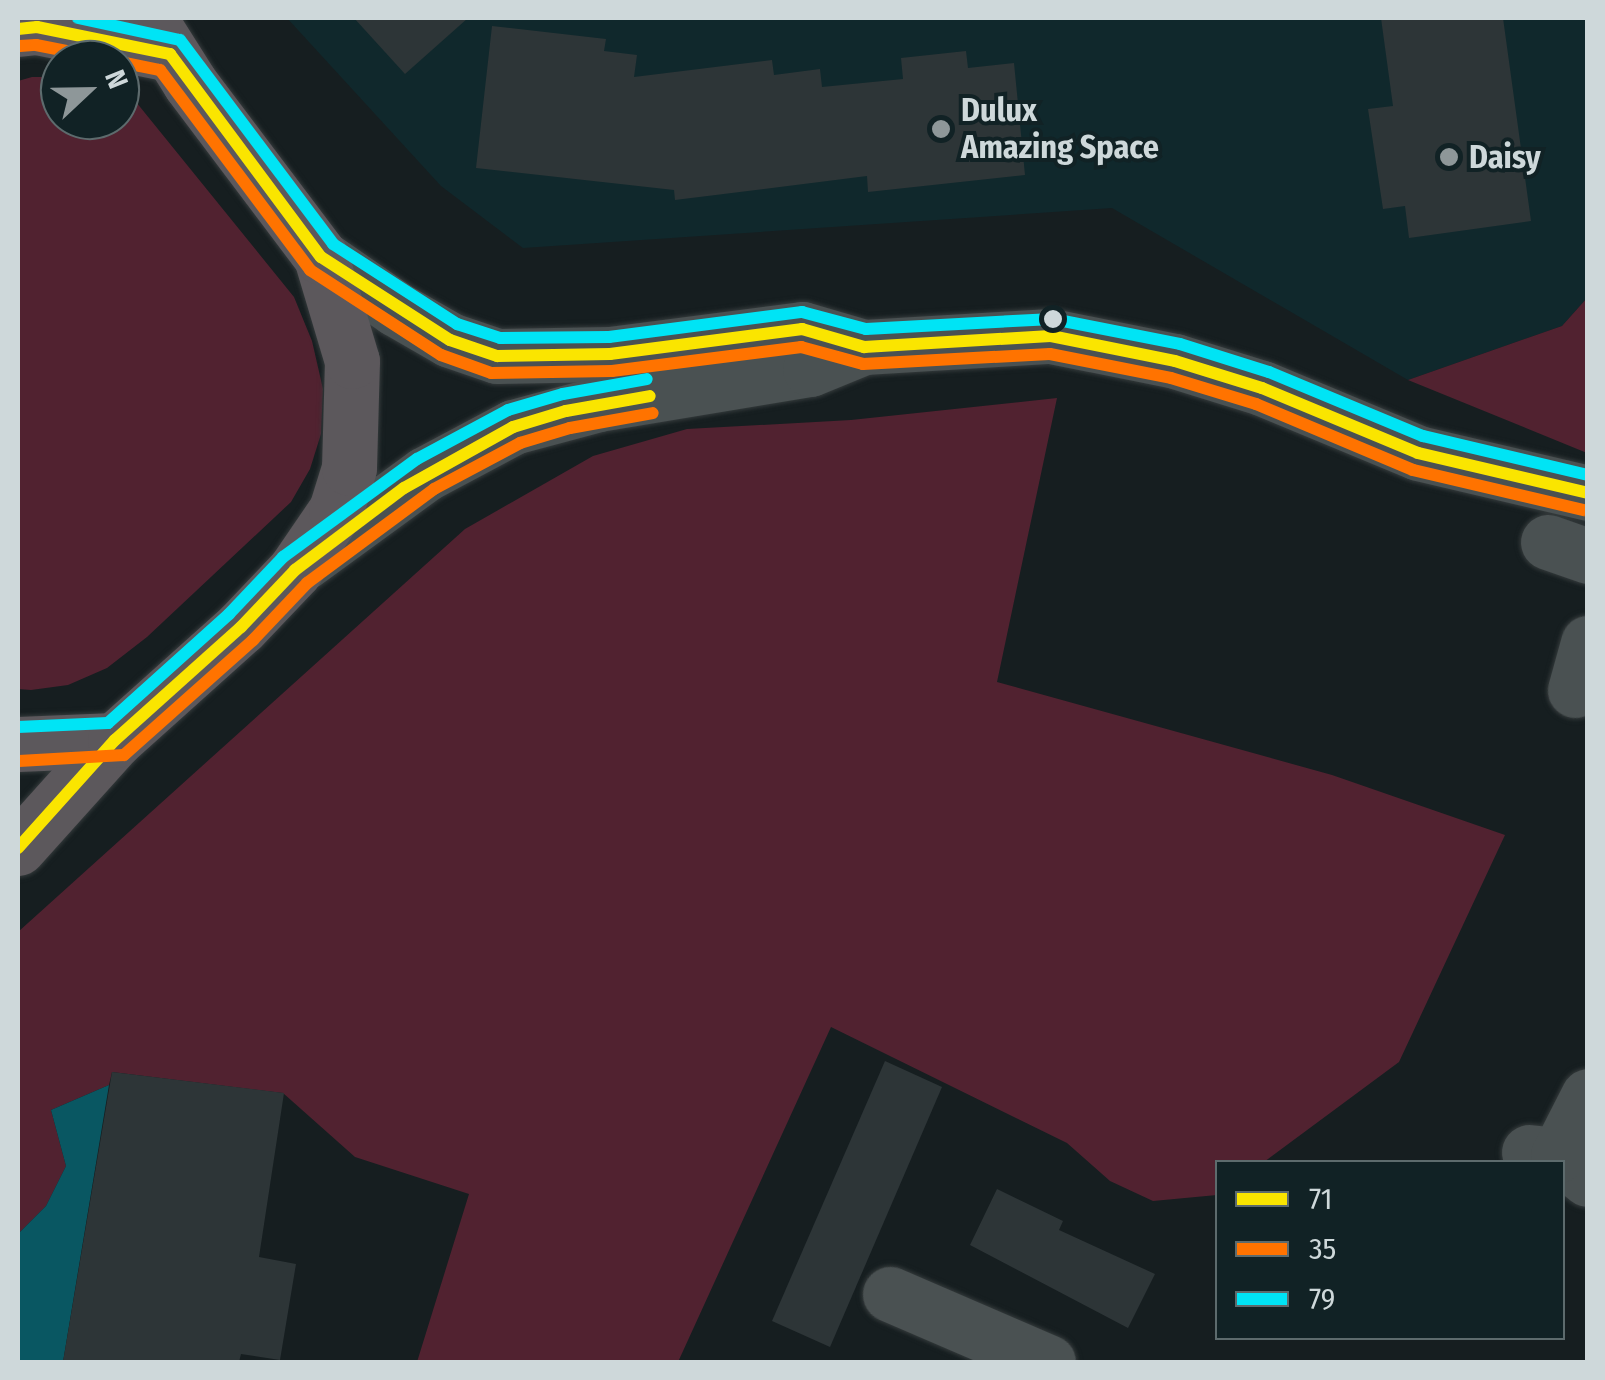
<!DOCTYPE html>
<style>
body{margin:0}
#map{position:relative;width:1605px;height:1380px;overflow:hidden;background:#161e20;font-family:"Fira Sans Condensed",sans-serif}
div>[style]{position:absolute}
.built>*{inset:0;background:#10282c}
.green>*{inset:0;background:#512230}
.water>*{inset:0;background:#095762}
.building>*{inset:0;background:#2d3537}
.roads{filter:drop-shadow(0 0 2px #343a3b) drop-shadow(0 0 2px #343a3b)}
.minor>*{height:55px;margin:-27.5px;padding:0 27.5px;transform-origin:27.5px;border-radius:27.5px;background:#4a5152}
.highway>*{height:55px;margin:-27.5px;padding:0 27.5px;transform-origin:27.5px;border-radius:27.5px;background:#5c585c}
.bus-1>*{height:12px;margin:-6px;padding:0 6px;transform-origin:6px;border-radius:6px;background:#fae500}
.bus-2>*{height:12px;margin:-6px;padding:0 6px;transform-origin:6px;border-radius:6px;background:#ff7300}
.bus-3>*{height:12px;margin:-6px;padding:0 6px;transform-origin:6px;border-radius:6px;background:#00e4f5}
.dots>*{width:28px;height:28px;translate:-50% -50%;box-sizing:border-box;border:5px solid #112225;border-radius:50%}
span{translate:-50% -50%;white-space:nowrap;text-align:center;line-height:1.15;-webkit-text-stroke:8px #112225;paint-order:stroke}
.poi-label{font-size:32px;color:#ced8da;font-weight:700}
.left{translate:0 -50%;text-align:left}
.frame{position:absolute;inset:0;border:20px solid #ced8da;pointer-events:none}
.legend{position:absolute;left:1215px;top:1160px;width:350px;height:180px;box-sizing:border-box;background:#112225;border:2px solid #5d6b6d;margin:0;padding:12px 18px;list-style:none;font-size:30px;color:#ced8da}
.legend li{display:flex;align-items:center;gap:20px;height:50px}
.legend b{width:50px;border:2px solid #5d6b6d}
.north{position:absolute;left:40px;top:40px;width:100px;height:100px;box-sizing:border-box;background:#112225;border:2px solid #5d6b6d;border-radius:50%;rotate:68deg;font-size:28px;font-weight:700;line-height:40px;text-align:center;color:#ced8da}
.north::after{content:'';display:block;margin:auto;width:35px;height:45px;background:#8e9799;clip-path:polygon(50% 0,100% 100%,50% 72%,0 100%)}
</style>
<div id="map">
<div class="built">
<div style="clip-path:polygon(287px 18px,1587px 18px,1587px 298px,1562px 326px,1408px 380px,1112px 208px,523px 248px,441px 186px)"></div>
</div>
<div class="green">
<div style="clip-path:polygon(32px 77px,60px 77px,60px 120px,120px 120px,120px 92px,132px 97px,294px 297px,312px 341px,323px 389px,321px 434px,310px 469px,291px 502px,147px 637px,107px 668px,68px 685px,31px 690px,18px 689px,18px 81px)"></div>
<div style="clip-path:polygon(1587px 298px,1587px 453px,1408px 380px,1562px 326px)"></div>
<div style="clip-path:polygon(1057px 398px,997px 682px,1332px 775px,1505px 835px,1399px 1062px,1264px 1162px,1218px 1162px,1217px 1195px,1153px 1201px,1110px 1181px,1067px 1143px,831px 1027px,678px 1362px,417px 1362px,469px 1194px,355px 1157px,283px 1093px,112px 1072px,109px 1085px,51px 1110px,66px 1166px,46px 1206px,18px 1234px,18px 932px,465px 529px,593px 456px,687px 429px,851px 420px)"></div>
</div>
<div class="water">
<div style="clip-path:polygon(109px 1085px,63px 1362px,18px 1362px,18px 1234px,46px 1206px,66px 1166px,51px 1110px)"></div>
</div>
<div class="building">
<div style="clip-path:polygon(354px 18px,468px 18px,405px 74px)"></div>
<div style="clip-path:polygon(1381px 18px,1503px 18px,1531px 221px,1409px 238px,1405px 206px,1383px 209px,1368px 109px,1393px 106px)"></div>
<div style="clip-path:polygon(492px 26px,606px 39px,604px 51px,637px 55px,634px 77px,772px 60px,774px 75px,820px 69px,822px 87px,903px 79px,901px 58px,966px 51px,968px 68px,1014px 63px,1025px 175px,868px 192px,867px 176px,675px 200px,674px 190px,476px 168px)"></div>
<div style="clip-path:polygon(885px 1061px,942px 1087px,830px 1347px,772px 1321px)"></div>
<div style="clip-path:polygon(112px 1072px,284px 1093px,259px 1257px,296px 1264px,280px 1360px,241px 1354px,239px 1362px,63px 1362px)"></div>
<div style="clip-path:polygon(997px 1189px,1063px 1221px,1059px 1230px,1155px 1274px,1128px 1328px,970px 1245px)"></div>
</div>
<div class="roads">
<div class="minor">
<div style="left:321px;top:257px;width:91px;rotate:34.7deg"></div>
<div style="left:396px;top:309px;width:62px;rotate:29.9deg"></div>
<div style="left:450px;top:340px;width:50px;rotate:18.8deg"></div>
<div style="left:497px;top:356px;width:113px;rotate:-1deg"></div>
<div style="left:610px;top:354px;width:194px;rotate:-7.4deg"></div>
<div style="left:802px;top:329px;width:65px;rotate:16.2deg"></div>
<div style="left:864px;top:347px;width:187px;rotate:-3.4deg"></div>
<div style="left:1051px;top:336px;width:126px;rotate:11.4deg"></div>
<div style="left:1175px;top:361px;width:91px;rotate:17.2deg"></div>
<div style="left:1262px;top:388px;width:169px;rotate:22.6deg"></div>
<div style="left:1418px;top:453px;width:175px;rotate:13.2deg"></div>
<div style="left:1548px;top:542px;width:42px;rotate:19.3deg"></div>
<div style="left:303px;top:563px;width:151px;rotate:-36.1deg"></div>
<div style="left:425px;top:474px;width:100px;rotate:-28.1deg"></div>
<div style="left:513px;top:427px;width:88px;rotate:-15.1deg"></div>
<div style="left:598px;top:404px;width:215px;rotate:-9.4deg"></div>
<div style="left:810px;top:369px;width:58px;rotate:-22.2deg"></div>
<div style="left:1575px;top:690px;width:49px;rotate:-74.5deg"></div>
<div style="left:1529px;top:1152px;width:29px;rotate:6deg"></div>
<div style="left:1558px;top:1155px;width:38px;rotate:39deg"></div>
<div style="left:1558px;top:1155px;width:66px;rotate:-63deg"></div>
<div style="left:890px;top:1294px;width:172px;rotate:23.3deg"></div>
</div>
<div class="highway">
<div style="left:18px;top:29px;width:19px;rotate:-6deg"></div>
<div style="left:37px;top:27px;width:136px;rotate:11.5deg"></div>
<div style="left:18px;top:744px;width:97px;rotate:-2.4deg"></div>
<div style="left:18px;top:848px;width:145px;rotate:-48.1deg"></div>
<div style="left:115px;top:740px;width:169px;rotate:-41.9deg"></div>
<div style="left:241px;top:627px;width:79px;rotate:-46.5deg"></div>
<div style="left:295px;top:570px;width:73px;rotate:-55.7deg"></div>
<div style="left:336px;top:510px;width:44px;rotate:-72.8deg"></div>
<div style="left:349px;top:468px;width:107px;rotate:-88.4deg"></div>
<div style="left:352px;top:361px;width:109px;rotate:-106.6deg"></div>
<div style="left:321px;top:257px;width:218px;rotate:-127deg"></div>
<div style="left:190px;top:83px;width:77px;rotate:-122.2deg"></div>
</div>
</div>
<div class="bus-1">
<div style="left:18px;top:29px;width:19px;rotate:-6deg"></div>
<div style="left:37px;top:27px;width:136px;rotate:11.5deg"></div>
<div style="left:170px;top:54px;width:253px;rotate:53.4deg"></div>
<div style="left:321px;top:257px;width:153px;rotate:32.8deg"></div>
<div style="left:450px;top:340px;width:50px;rotate:18.8deg"></div>
<div style="left:497px;top:356px;width:113px;rotate:-1deg"></div>
<div style="left:610px;top:354px;width:194px;rotate:-7.4deg"></div>
<div style="left:802px;top:329px;width:65px;rotate:16.2deg"></div>
<div style="left:864px;top:347px;width:187px;rotate:-3.4deg"></div>
<div style="left:1051px;top:336px;width:126px;rotate:11.4deg"></div>
<div style="left:1175px;top:361px;width:91px;rotate:17.2deg"></div>
<div style="left:1262px;top:388px;width:169px;rotate:22.6deg"></div>
<div style="left:1418px;top:453px;width:175px;rotate:13.2deg"></div>
<div style="left:18px;top:848px;width:145px;rotate:-48.1deg"></div>
<div style="left:115px;top:740px;width:169px;rotate:-41.9deg"></div>
<div style="left:241px;top:627px;width:79px;rotate:-46.5deg"></div>
<div style="left:295px;top:570px;width:136px;rotate:-37deg"></div>
<div style="left:404px;top:488px;width:125px;rotate:-29.2deg"></div>
<div style="left:513px;top:427px;width:55px;rotate:-16.8deg"></div>
<div style="left:566px;top:411px;width:85px;rotate:-10.1deg"></div>
</div>
<div class="bus-2">
<div style="left:20px;top:46px;width:16px;rotate:-4deg"></div>
<div style="left:36px;top:45px;width:77px;rotate:11.2deg"></div>
<div style="left:120px;top:62px;width:41px;rotate:11.3deg"></div>
<div style="left:160px;top:70px;width:250px;rotate:53.1deg"></div>
<div style="left:310px;top:270px;width:156px;rotate:33deg"></div>
<div style="left:441px;top:355px;width:53px;rotate:19.8deg"></div>
<div style="left:491px;top:373px;width:121px;rotate:-0.9deg"></div>
<div style="left:612px;top:371px;width:191px;rotate:-7.2deg"></div>
<div style="left:801px;top:347px;width:64px;rotate:15.3deg"></div>
<div style="left:863px;top:364px;width:187px;rotate:-3.1deg"></div>
<div style="left:1050px;top:354px;width:123px;rotate:11.2deg"></div>
<div style="left:1171px;top:378px;width:89px;rotate:17deg"></div>
<div style="left:1256px;top:404px;width:170px;rotate:22.8deg"></div>
<div style="left:1413px;top:470px;width:176px;rotate:13.2deg"></div>
<div style="left:19px;top:761px;width:105px;rotate:-3.3deg"></div>
<div style="left:124px;top:755px;width:173px;rotate:-41.7deg"></div>
<div style="left:253px;top:640px;width:79px;rotate:-46.5deg"></div>
<div style="left:307px;top:583px;width:158px;rotate:-36.5deg"></div>
<div style="left:434px;top:489px;width:98px;rotate:-28.1deg"></div>
<div style="left:520px;top:443px;width:52px;rotate:-16.7deg"></div>
<div style="left:570px;top:428px;width:84px;rotate:-10.2deg"></div>
</div>
<div class="bus-3">
<div style="left:78px;top:18px;width:104px;rotate:12.2deg"></div>
<div style="left:180px;top:40px;width:255px;rotate:53.1deg"></div>
<div style="left:333px;top:244px;width:148px;rotate:32.8deg"></div>
<div style="left:457px;top:324px;width:45px;rotate:18deg"></div>
<div style="left:500px;top:338px;width:109px;rotate:-0.5deg"></div>
<div style="left:609px;top:337px;width:195px;rotate:-7.4deg"></div>
<div style="left:802px;top:312px;width:66px;rotate:14.9deg"></div>
<div style="left:866px;top:329px;width:187px;rotate:-3.1deg"></div>
<div style="left:1053px;top:319px;width:129px;rotate:11.1deg"></div>
<div style="left:1180px;top:344px;width:93px;rotate:17.5deg"></div>
<div style="left:1269px;top:372px;width:167px;rotate:22.6deg"></div>
<div style="left:1423px;top:436px;width:170px;rotate:13.3deg"></div>
<div style="left:18px;top:727px;width:90px;rotate:-2.5deg"></div>
<div style="left:108px;top:723px;width:163px;rotate:-42deg"></div>
<div style="left:229px;top:614px;width:79px;rotate:-46.5deg"></div>
<div style="left:283px;top:557px;width:166px;rotate:-36.2deg"></div>
<div style="left:417px;top:459px;width:103px;rotate:-28.3deg"></div>
<div style="left:508px;top:410px;width:57px;rotate:-16.2deg"></div>
<div style="left:563px;top:394px;width:85px;rotate:-10.1deg"></div>
</div>
<div class="dots">
<div style="left:941px;top:129px;background:#8e9799"></div>
<div style="left:1449px;top:157px;background:#8e9799"></div>
<div style="left:1053px;top:319px;background:#ced8da"></div>
</div>
<div class="poi-label">
<span class="left" style="left:961px;top:129px">Dulux<br>Amazing Space</span>
<span class="left" style="left:1469px;top:157px">Daisy</span>
</div>
<div class="frame"></div>
<ul class="legend">
<li><b style="height:12px;background:#fae500"></b>71</li>
<li><b style="height:12px;background:#ff7300"></b>35</li>
<li><b style="height:12px;background:#00e4f5"></b>79</li>
</ul>
<div class="north">N</div>
</div>
